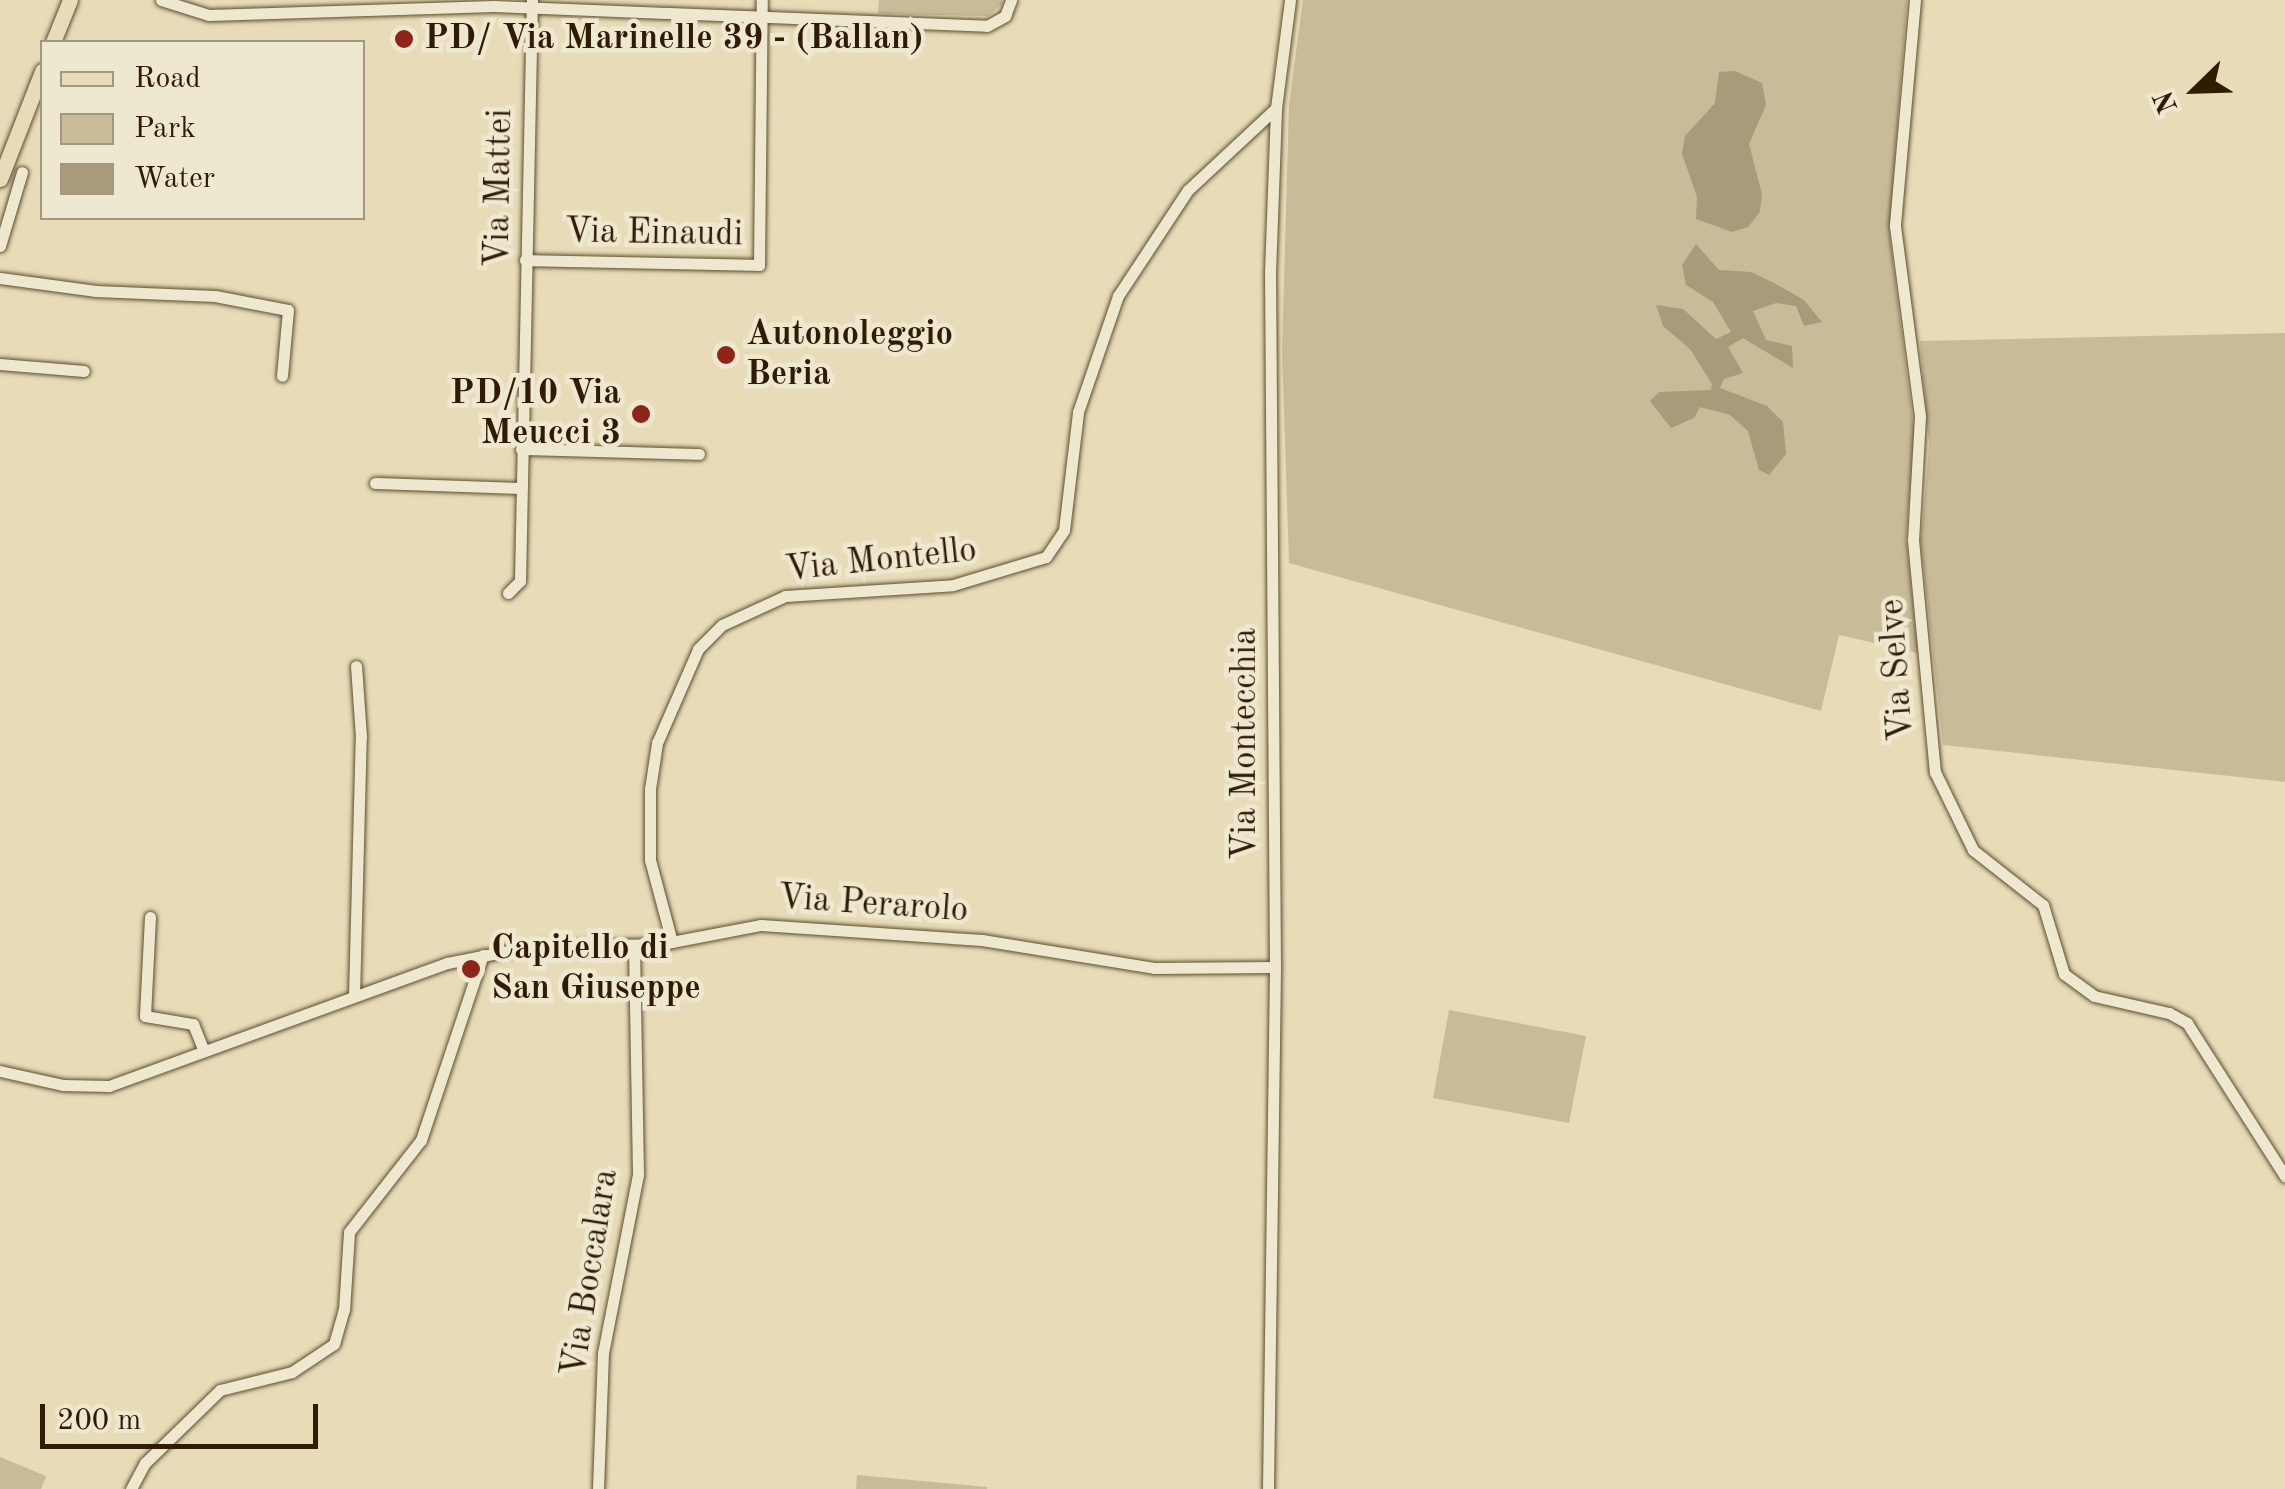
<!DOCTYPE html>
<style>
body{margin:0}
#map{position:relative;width:2285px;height:1489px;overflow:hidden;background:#e7dcb7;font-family:"Old Standard TT",serif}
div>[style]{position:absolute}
.green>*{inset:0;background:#c8bb98}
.water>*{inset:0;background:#a89b79}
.roads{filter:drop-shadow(0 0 2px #5d4c2f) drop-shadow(0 0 2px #5d4c2f)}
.minor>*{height:11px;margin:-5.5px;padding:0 5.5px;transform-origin:5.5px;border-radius:5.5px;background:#efe8d0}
.major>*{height:15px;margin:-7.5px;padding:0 7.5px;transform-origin:7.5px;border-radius:7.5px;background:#e7dcb7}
.dots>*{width:28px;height:28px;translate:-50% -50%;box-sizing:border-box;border:5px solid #efe8d0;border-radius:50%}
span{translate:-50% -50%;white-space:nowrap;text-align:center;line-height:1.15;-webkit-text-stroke:9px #efe8d0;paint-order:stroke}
.poi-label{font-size:35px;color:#2f1c02;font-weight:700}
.left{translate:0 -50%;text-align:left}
.right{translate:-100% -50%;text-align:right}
.street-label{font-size:35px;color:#2f1c02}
.legend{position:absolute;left:40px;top:40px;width:325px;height:180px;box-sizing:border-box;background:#efe8d0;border:2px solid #a2967e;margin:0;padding:12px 18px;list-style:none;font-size:30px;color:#2f1c02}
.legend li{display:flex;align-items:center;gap:20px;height:50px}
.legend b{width:50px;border:2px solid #a2967e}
.north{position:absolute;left:2145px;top:40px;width:100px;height:100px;-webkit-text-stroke:8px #efe8d0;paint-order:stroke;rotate:247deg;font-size:28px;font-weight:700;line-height:40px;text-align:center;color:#2f1c02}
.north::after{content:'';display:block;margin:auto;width:35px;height:45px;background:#2f1c02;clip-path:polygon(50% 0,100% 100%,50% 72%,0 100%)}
.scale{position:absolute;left:40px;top:1404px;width:278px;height:45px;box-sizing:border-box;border:5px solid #2f1c02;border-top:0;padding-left:12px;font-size:30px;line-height:35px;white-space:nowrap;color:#2f1c02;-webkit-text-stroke:8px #efe8d0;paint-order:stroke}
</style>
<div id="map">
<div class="green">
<div style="clip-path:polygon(879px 0,1002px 0,1002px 4px,988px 16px,888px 14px,878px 13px)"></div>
<div style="clip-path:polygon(1303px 0,1907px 0,1889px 232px,1914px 432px,1906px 538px,1918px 653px,1839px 635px,1821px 711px,1289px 563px,1282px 351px,1289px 105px)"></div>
<div style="clip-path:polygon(2285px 333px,2285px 782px,1943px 745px,1921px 542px,1929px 445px,1920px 341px)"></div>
<div style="clip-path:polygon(1449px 1010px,1586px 1036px,1569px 1123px,1433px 1098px)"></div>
<div style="clip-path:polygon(0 1457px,46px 1476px,41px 1489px,0 1489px)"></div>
<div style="clip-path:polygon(857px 1475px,987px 1487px,987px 1489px,856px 1489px)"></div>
</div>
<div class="water">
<div style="clip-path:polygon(1735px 71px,1762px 83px,1766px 105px,1749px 144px,1762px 194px,1760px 212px,1748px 227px,1732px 232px,1696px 219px,1697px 197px,1682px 154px,1685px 136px,1715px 103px,1719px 72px)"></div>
<div style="clip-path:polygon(1696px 244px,1719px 270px,1751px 272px,1774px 283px,1804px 300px,1822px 322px,1804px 326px,1796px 306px,1776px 303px,1753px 311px,1766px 340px,1792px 346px,1793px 368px,1743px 338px,1728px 347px,1743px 373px,1724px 379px,1720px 388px,1767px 406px,1783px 422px,1786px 454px,1769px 475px,1759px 470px,1748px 431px,1730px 415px,1700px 407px,1694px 418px,1671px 428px,1650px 401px,1659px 392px,1711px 390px,1712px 384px,1690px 349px,1663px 326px,1656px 305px,1683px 309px,1716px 339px,1731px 332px,1713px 302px,1686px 285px,1682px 265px)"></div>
</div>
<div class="roads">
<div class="minor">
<div style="left:161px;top:0;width:50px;rotate:17.4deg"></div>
<div style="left:209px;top:15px;width:285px;rotate:-1.8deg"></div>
<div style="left:494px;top:6px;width:493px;rotate:2.3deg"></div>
<div style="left:987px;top:26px;width:21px;rotate:-29deg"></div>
<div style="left:1005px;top:16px;width:17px;rotate:-69deg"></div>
<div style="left:1915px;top:0;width:227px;rotate:95.1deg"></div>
<div style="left:1895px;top:226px;width:192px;rotate:82.5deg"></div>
<div style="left:1920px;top:416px;width:124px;rotate:93.2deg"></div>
<div style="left:1913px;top:540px;width:233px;rotate:84.6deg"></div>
<div style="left:1935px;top:772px;width:87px;rotate:64deg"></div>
<div style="left:1973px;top:850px;width:89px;rotate:38.2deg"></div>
<div style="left:2043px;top:905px;width:72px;rotate:73.1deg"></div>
<div style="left:2064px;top:974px;width:37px;rotate:36deg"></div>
<div style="left:2094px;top:996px;width:77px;rotate:12.8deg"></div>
<div style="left:2169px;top:1013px;width:21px;rotate:29deg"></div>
<div style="left:2187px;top:1023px;width:182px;rotate:57.4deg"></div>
<div style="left:0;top:246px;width:77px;rotate:-73.4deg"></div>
<div style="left:525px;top:260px;width:234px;rotate:1.2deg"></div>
<div style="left:759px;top:265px;width:265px;rotate:-89.4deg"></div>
<div style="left:0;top:278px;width:97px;rotate:7.7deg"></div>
<div style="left:96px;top:291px;width:119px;rotate:2.4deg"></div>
<div style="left:215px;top:296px;width:74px;rotate:10.9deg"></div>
<div style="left:288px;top:310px;width:66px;rotate:95.2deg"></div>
<div style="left:0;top:364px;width:84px;rotate:4.8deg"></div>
<div style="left:521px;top:449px;width:178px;rotate:1.6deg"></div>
<div style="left:375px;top:483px;width:146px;rotate:2deg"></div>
<div style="left:508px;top:593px;width:17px;rotate:-45deg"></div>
<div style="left:520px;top:581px;width:581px;rotate:-88.82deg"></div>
<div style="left:150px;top:917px;width:99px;rotate:92.9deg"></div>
<div style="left:145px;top:1016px;width:49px;rotate:9.5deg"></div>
<div style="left:193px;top:1024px;width:29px;rotate:68deg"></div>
<div style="left:672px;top:942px;width:85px;rotate:-105deg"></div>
<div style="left:650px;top:860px;width:71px;rotate:-90deg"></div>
<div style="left:650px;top:789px;width:47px;rotate:-81.3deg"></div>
<div style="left:657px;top:743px;width:103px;rotate:-66.4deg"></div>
<div style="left:698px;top:649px;width:34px;rotate:-45deg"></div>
<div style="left:722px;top:625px;width:69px;rotate:-24.7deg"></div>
<div style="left:785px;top:596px;width:168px;rotate:-3.7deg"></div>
<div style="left:953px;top:585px;width:97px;rotate:-16.8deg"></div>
<div style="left:1046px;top:557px;width:32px;rotate:-56deg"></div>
<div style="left:1064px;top:530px;width:119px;rotate:-83.2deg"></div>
<div style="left:1078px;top:412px;width:123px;rotate:-71deg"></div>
<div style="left:1118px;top:296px;width:127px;rotate:-56.6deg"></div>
<div style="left:1188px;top:190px;width:120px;rotate:-43deg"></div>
<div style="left:354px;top:996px;width:259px;rotate:-88.5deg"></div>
<div style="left:361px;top:737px;width:71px;rotate:-94deg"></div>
<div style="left:0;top:1071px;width:65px;rotate:12.5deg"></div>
<div style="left:63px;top:1085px;width:46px;rotate:1.2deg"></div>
<div style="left:109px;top:1086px;width:360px;rotate:-20deg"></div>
<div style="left:447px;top:963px;width:83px;rotate:-11.2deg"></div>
<div style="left:528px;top:947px;width:133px;rotate:-1.3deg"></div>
<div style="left:661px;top:944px;width:102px;rotate:-10.8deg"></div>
<div style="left:761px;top:925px;width:222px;rotate:3.9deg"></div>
<div style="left:982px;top:940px;width:174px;rotate:9.2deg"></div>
<div style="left:1154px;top:968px;width:121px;rotate:-0.5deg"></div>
<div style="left:131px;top:1489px;width:30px;rotate:-62deg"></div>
<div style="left:145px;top:1463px;width:105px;rotate:-44.2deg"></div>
<div style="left:220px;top:1390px;width:74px;rotate:-14deg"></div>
<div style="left:292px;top:1372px;width:50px;rotate:-33.7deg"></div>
<div style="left:334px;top:1344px;width:35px;rotate:-74deg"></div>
<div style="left:344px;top:1310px;width:78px;rotate:-86.3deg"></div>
<div style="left:349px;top:1232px;width:117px;rotate:-52deg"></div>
<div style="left:421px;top:1140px;width:195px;rotate:-71.5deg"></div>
<div style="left:598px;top:1489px;width:136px;rotate:-87.9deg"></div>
<div style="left:603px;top:1353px;width:182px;rotate:-78.9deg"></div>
<div style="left:638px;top:1174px;width:228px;rotate:-91deg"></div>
<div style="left:1268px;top:1489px;width:522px;rotate:-89.23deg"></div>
<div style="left:1275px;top:967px;width:694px;rotate:-90.41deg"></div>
<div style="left:1270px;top:273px;width:165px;rotate:-87.9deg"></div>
<div style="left:1276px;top:108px;width:109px;rotate:-82.6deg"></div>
</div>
<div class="major">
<div style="left:53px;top:42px;width:45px;rotate:-68deg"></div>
<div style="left:0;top:179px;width:116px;rotate:-68.7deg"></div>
</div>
</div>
<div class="dots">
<div style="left:404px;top:39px;background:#8f2418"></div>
<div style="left:726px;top:355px;background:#8f2418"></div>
<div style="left:641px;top:414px;background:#8f2418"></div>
<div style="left:471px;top:969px;background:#8f2418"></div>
</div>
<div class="poi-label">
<span class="left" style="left:424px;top:39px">PD/ Via Marinelle 39 - (Ballan)</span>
<span class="left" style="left:746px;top:355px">Autonoleggio<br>Beria</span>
<span class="right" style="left:621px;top:414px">PD/10 Via<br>Meucci 3</span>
<span class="left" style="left:491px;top:969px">Capitello di<br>San Giuseppe</span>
</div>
<div class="street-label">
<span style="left:500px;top:188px;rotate:-89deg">Via Mattei</span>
<span style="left:654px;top:234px;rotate:1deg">Via Einaudi</span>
<span style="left:881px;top:561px;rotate:-6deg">Via Montello</span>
<span style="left:1898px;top:670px;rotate:-94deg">Via Selve</span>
<span style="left:1246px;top:744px;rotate:-90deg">Via Montecchia</span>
<span style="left:873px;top:905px;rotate:4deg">Via Perarolo</span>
<span style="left:591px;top:1273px;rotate:-81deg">Via Boccalara</span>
</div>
<ul class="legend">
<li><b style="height:12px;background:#e7dcb7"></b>Road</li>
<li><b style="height:28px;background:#c8bb98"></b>Park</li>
<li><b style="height:28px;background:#a89b79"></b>Water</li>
</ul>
<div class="north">N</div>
<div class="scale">200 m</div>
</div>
